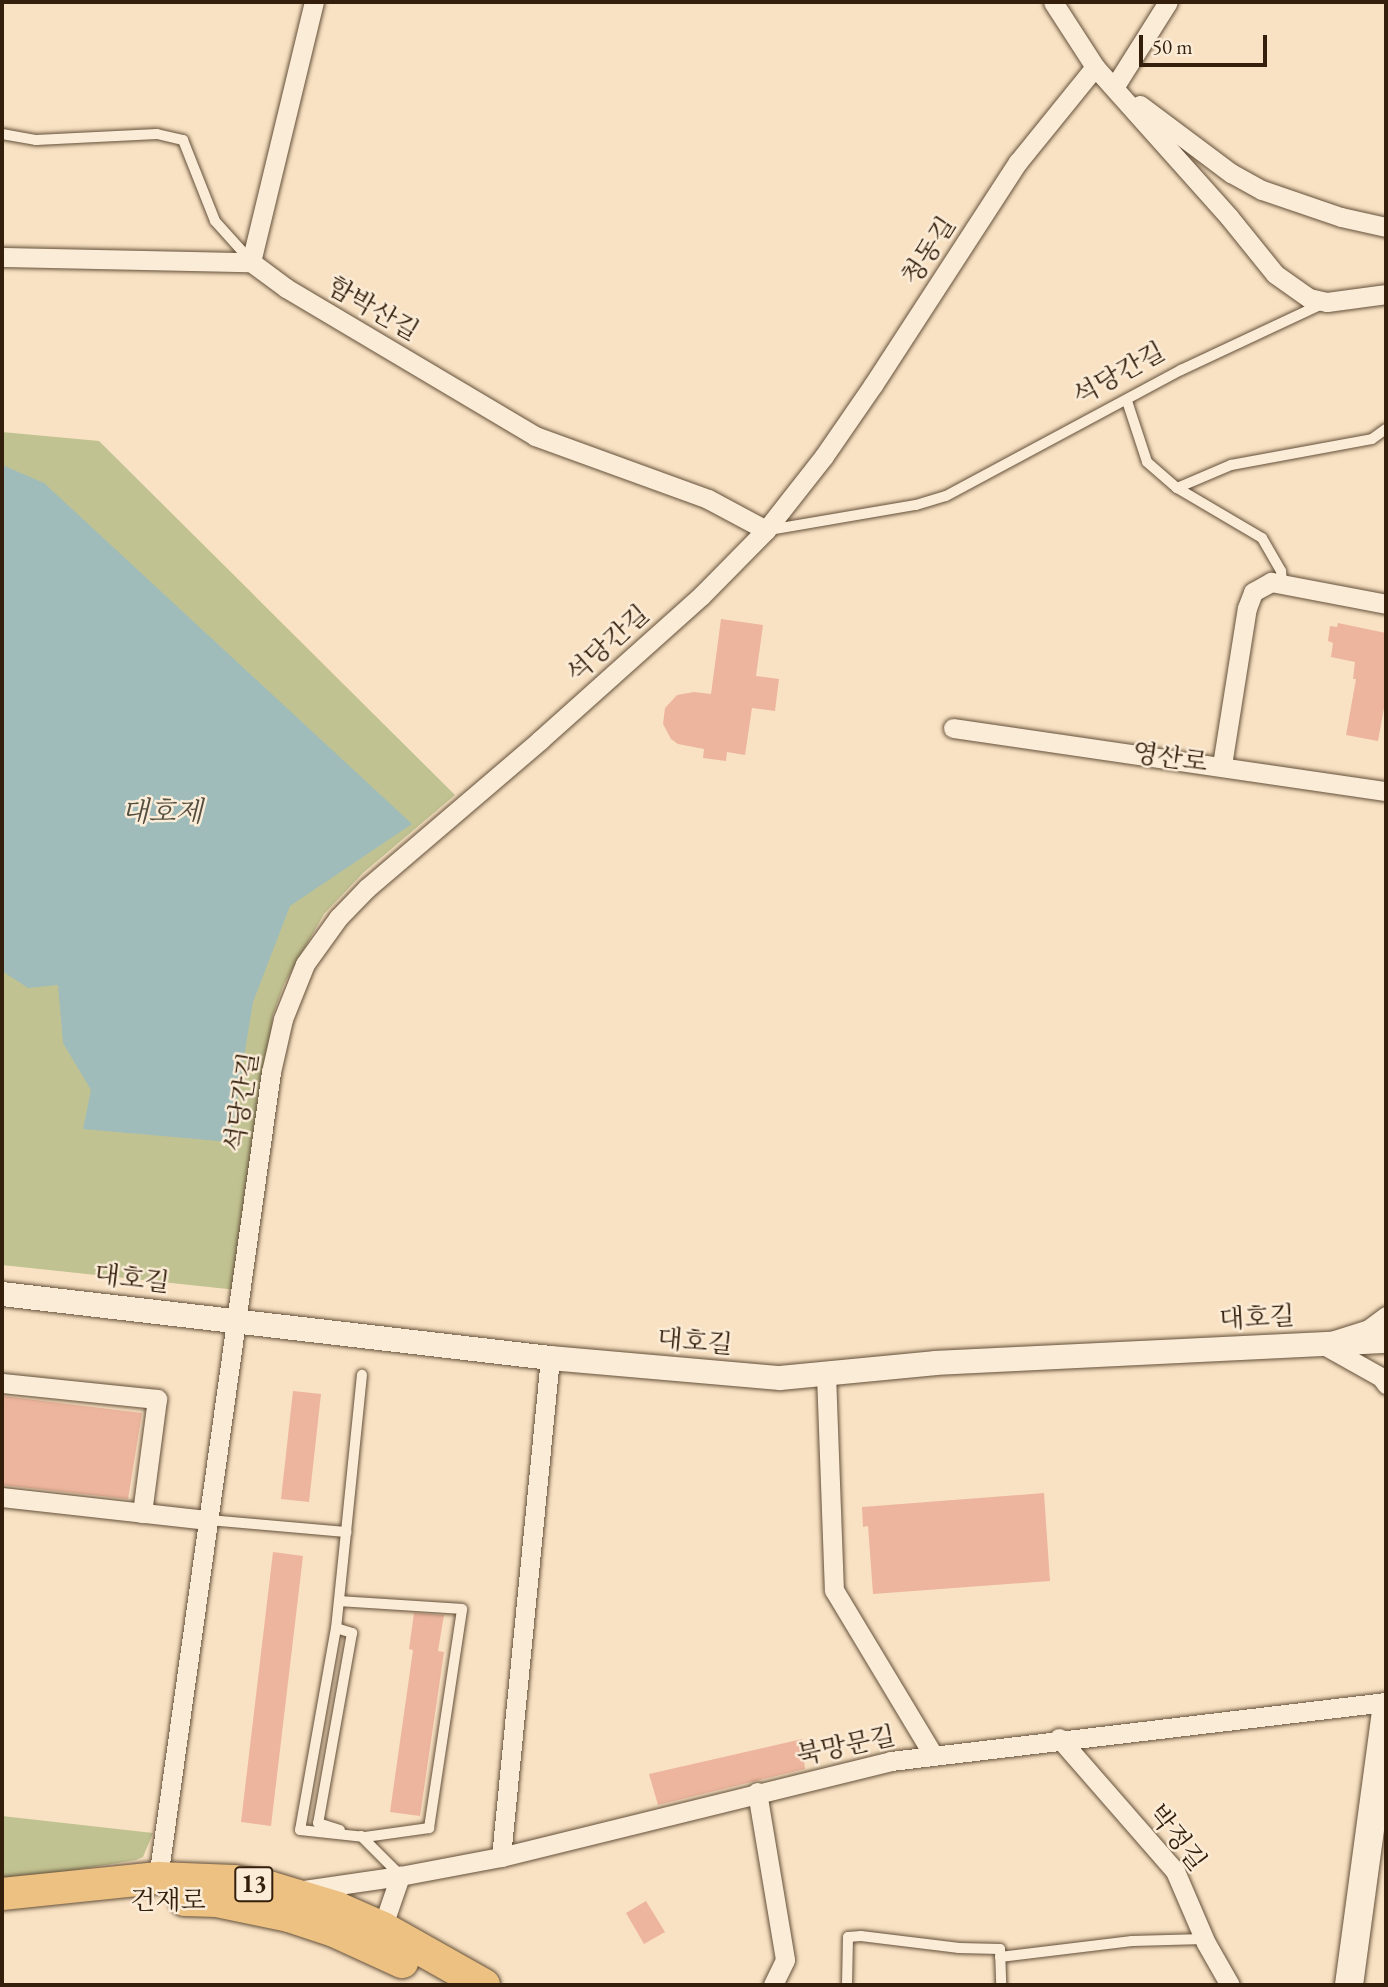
<!DOCTYPE html>
<meta charset="utf-8">
<style>
body{margin:0}
#map{position:relative;width:1388px;height:1987px;overflow:hidden;background:#f9e2c3;font-family:"EB Garamond","Noto Serif KR",serif}
div>[style]{position:absolute}
.green>*{inset:0;background:#c1c291}
.water>*{inset:0;background:#9fbcba}
.building>*{inset:0;background:#edb59d}
.roads{filter:drop-shadow(0 0 2px #64503a) drop-shadow(0 0 2px #64503a)}
.service>*{height:10px;margin:-5px;padding:0 5px;transform-origin:5px;border-radius:5px;background:#fbecd8}
.minor>*{height:19px;margin:-9.5px;padding:0 9.5px;transform-origin:9.5px;border-radius:9.5px;background:#fbecd8}
.tertiary>*{height:24px;margin:-12px;padding:0 12px;transform-origin:12px;border-radius:12px;background:#fbecd8}
.secondary>*{height:28px;margin:-14px;padding:0 14px;transform-origin:14px;border-radius:14px;background:#fbecd8}
.primary>*{height:32px;margin:-16px;padding:0 16px;transform-origin:16px;border-radius:16px;background:#ecc182}
span{translate:-50% -50%;white-space:nowrap;text-align:center;line-height:1.15;-webkit-text-stroke:5px #fbecd8;paint-order:stroke}
.shield-label span{padding:2px 5px;background:#fbecd8;border:2px solid;border-radius:5px;-webkit-text-stroke-width:0}
.shield-label{font-size:24px;color:#331f0c;font-weight:700}
.street-label{font-size:26px;color:#331f0c}
.water-label{font-size:28px;color:#534e40;font-style:italic}
.frame{position:absolute;inset:0;border:4px solid #331f0c;pointer-events:none}
.scale{position:absolute;left:1139px;top:35px;width:128px;height:32px;box-sizing:border-box;border:4px solid #331f0c;border-top:0;padding-left:9px;font-size:21px;line-height:24px;white-space:nowrap;color:#331f0c;-webkit-text-stroke:5px #fbecd8;paint-order:stroke}
</style>
<div id="map">
<div class="green">
<div style="clip-path:polygon(2px 432px,99px 441px,455px 795px,363px 873px,324px 914px,284px 984px,273px 1015px,237px 1290px,2px 1265px)"></div>
<div style="clip-path:polygon(2px 1816px,153px 1833px,143px 1857px,136px 1860px,2px 1882px)"></div>
</div>
<div class="water">
<div style="clip-path:polygon(2px 465px,44px 483px,412px 824px,290px 906px,253px 1002px,230px 1142px,83px 1129px,91px 1090px,63px 1043px,58px 985px,28px 988px,2px 971px)"></div>
</div>
<div class="building">
<div style="clip-path:polygon(721px 619px,763px 625px,756px 676px,779px 679px,775px 711px,752px 708px,745px 755px,727px 752px,726px 761px,703px 758px,704px 749px,678px 744px,671px 739px,663px 724px,665px 708px,677px 695px,694px 692px,711px 694px)"></div>
<div style="clip-path:polygon(1338px 623px,1386px 633px,1386px 697px,1378px 741px,1346px 735px,1356px 679px,1353px 679px,1355px 662px,1331px 657px,1333px 643px,1328px 641px,1330px 626px,1337px 627px)"></div>
<div style="clip-path:polygon(293px 1391px,321px 1394px,309px 1502px,281px 1499px)"></div>
<div style="clip-path:polygon(2px 1396px,142px 1413px,128px 1499px,2px 1485px)"></div>
<div style="clip-path:polygon(1044px 1493px,1050px 1581px,873px 1594px,868px 1526px,863px 1527px,862px 1507px)"></div>
<div style="clip-path:polygon(273px 1552px,303px 1556px,271px 1826px,241px 1822px)"></div>
<div style="clip-path:polygon(414px 1613px,444px 1615px,438px 1651px,444px 1652px,420px 1816px,390px 1812px,413px 1650px,409px 1649px)"></div>
<div style="clip-path:polygon(802px 1739px,805px 1769px,658px 1805px,649px 1774px)"></div>
<div style="clip-path:polygon(646px 1901px,665px 1932px,644px 1944px,626px 1913px)"></div>
</div>
<div class="roads">
<div class="service">
<div style="left:2px;top:134px;width:35px;rotate:10deg"></div>
<div style="left:36px;top:140px;width:121px;rotate:-2.8deg"></div>
<div style="left:157px;top:134px;width:27px;rotate:13deg"></div>
<div style="left:183px;top:140px;width:87px;rotate:68.4deg"></div>
<div style="left:215px;top:221px;width:54px;rotate:48deg"></div>
<div style="left:1127px;top:401px;width:64px;rotate:71.8deg"></div>
<div style="left:1147px;top:462px;width:40px;rotate:41deg"></div>
<div style="left:769px;top:530px;width:149px;rotate:-9.7deg"></div>
<div style="left:916px;top:505px;width:31px;rotate:-17deg"></div>
<div style="left:946px;top:496px;width:267px;rotate:-28.2deg"></div>
<div style="left:1181px;top:370px;width:158px;rotate:-25.1deg"></div>
<div style="left:1282px;top:584px;width:13px;rotate:-94deg"></div>
<div style="left:1281px;top:571px;width:38px;rotate:-120deg"></div>
<div style="left:1262px;top:538px;width:99px;rotate:-149.5deg"></div>
<div style="left:1177px;top:488px;width:59px;rotate:-23.1deg"></div>
<div style="left:1231px;top:465px;width:143px;rotate:-10.4deg"></div>
<div style="left:1372px;top:439px;width:17px;rotate:-36deg"></div>
<div style="left:208px;top:1520px;width:139px;rotate:5deg"></div>
<div style="left:346px;top:1532px;width:97px;rotate:95.9deg"></div>
<div style="left:336px;top:1628px;width:17px;rotate:17deg"></div>
<div style="left:352px;top:1633px;width:193px;rotate:100.1deg"></div>
<div style="left:318px;top:1823px;width:23px;rotate:18deg"></div>
<div style="left:346px;top:1532px;width:158px;rotate:-84.2deg"></div>
<div style="left:336px;top:1628px;width:205px;rotate:100.1deg"></div>
<div style="left:300px;top:1830px;width:65px;rotate:6.1deg"></div>
<div style="left:365px;top:1837px;width:65px;rotate:-8deg"></div>
<div style="left:429px;top:1828px;width:221px;rotate:-81.4deg"></div>
<div style="left:462px;top:1609px;width:123px;rotate:-176.3deg"></div>
<div style="left:361px;top:1836px;width:55px;rotate:45deg"></div>
<div style="left:1000px;top:1957px;width:133px;rotate:-6.9deg"></div>
<div style="left:1132px;top:1941px;width:72px;rotate:-1.6deg"></div>
<div style="left:847px;top:1985px;width:48px;rotate:-88.8deg"></div>
<div style="left:848px;top:1937px;width:13px;rotate:-4deg"></div>
<div style="left:861px;top:1936px;width:99px;rotate:7deg"></div>
<div style="left:959px;top:1948px;width:41px;rotate:1.4deg"></div>
<div style="left:1000px;top:1949px;width:36px;rotate:88deg"></div>
</div>
<div class="minor">
<div style="left:1053px;top:2px;width:77px;rotate:57.1deg"></div>
<div style="left:1095px;top:67px;width:201px;rotate:48.2deg"></div>
<div style="left:1229px;top:217px;width:73px;rotate:51.1deg"></div>
<div style="left:1275px;top:274px;width:42px;rotate:35.2deg"></div>
<div style="left:1309px;top:298px;width:18px;rotate:13deg"></div>
<div style="left:1327px;top:302px;width:60px;rotate:-7.7deg"></div>
<div style="left:1115px;top:86px;width:99px;rotate:-57.8deg"></div>
<div style="left:1140px;top:105px;width:114px;rotate:36.8deg"></div>
<div style="left:1231px;top:173px;width:35px;rotate:29deg"></div>
<div style="left:1262px;top:190px;width:83px;rotate:18.9deg"></div>
<div style="left:1341px;top:217px;width:46px;rotate:12.5deg"></div>
<div style="left:2px;top:257px;width:249px;rotate:1.2deg"></div>
<div style="left:251px;top:262px;width:268px;rotate:-76.4deg"></div>
<div style="left:251px;top:262px;width:44px;rotate:36.6deg"></div>
<div style="left:286px;top:288px;width:290px;rotate:30.7deg"></div>
<div style="left:535px;top:436px;width:184px;rotate:20deg"></div>
<div style="left:708px;top:499px;width:66px;rotate:28.1deg"></div>
<div style="left:953px;top:728px;width:438px;rotate:8.3deg"></div>
<div style="left:1222px;top:765px;width:159px;rotate:-81deg"></div>
<div style="left:1247px;top:608px;width:17px;rotate:-69deg"></div>
<div style="left:1253px;top:592px;width:21px;rotate:-29deg"></div>
<div style="left:1271px;top:582px;width:117px;rotate:10.8deg"></div>
<div style="left:1386px;top:1316px;width:21px;rotate:143deg"></div>
<div style="left:1369px;top:1329px;width:49px;rotate:162.3deg"></div>
<div style="left:1322px;top:1344px;width:68px;rotate:29.2deg"></div>
<div style="left:1381px;top:1377px;width:9px;rotate:54deg"></div>
<div style="left:826px;top:1374px;width:216px;rotate:87.9deg"></div>
<div style="left:834px;top:1590px;width:192px;rotate:59deg"></div>
<div style="left:2px;top:1383px;width:156px;rotate:5.9deg"></div>
<div style="left:157px;top:1399px;width:115px;rotate:97.5deg"></div>
<div style="left:2px;top:1497px;width:207px;rotate:6.4deg"></div>
<div style="left:1059px;top:1738px;width:176px;rotate:48.9deg"></div>
<div style="left:1175px;top:1871px;width:78px;rotate:66.7deg"></div>
<div style="left:1206px;top:1943px;width:48px;rotate:60.3deg"></div>
<div style="left:757px;top:1792px;width:170px;rotate:80.5deg"></div>
<div style="left:785px;top:1960px;width:28px;rotate:116deg"></div>
<div style="left:501px;top:1857px;width:501px;rotate:-84.39deg"></div>
<div style="left:158px;top:1878px;width:814px;rotate:-82.02deg"></div>
<div style="left:271px;top:1072px;width:54px;rotate:-77.2deg"></div>
<div style="left:283px;top:1019px;width:59px;rotate:-68.2deg"></div>
<div style="left:305px;top:964px;width:57px;rotate:-54.3deg"></div>
<div style="left:338px;top:918px;width:42px;rotate:-46deg"></div>
<div style="left:367px;top:888px;width:228px;rotate:-40.5deg"></div>
<div style="left:540px;top:740px;width:216px;rotate:-41.8deg"></div>
<div style="left:701px;top:596px;width:93px;rotate:-45.4deg"></div>
<div style="left:766px;top:530px;width:94px;rotate:-51.9deg"></div>
<div style="left:824px;top:456px;width:86px;rotate:-55.4deg"></div>
<div style="left:873px;top:385px;width:266px;rotate:-57deg"></div>
<div style="left:1018px;top:162px;width:122px;rotate:-51deg"></div>
<div style="left:297px;top:1891px;width:104px;rotate:-8.3deg"></div>
<div style="left:379px;top:1937px;width:65px;rotate:-71deg"></div>
<div style="left:400px;top:1876px;width:103px;rotate:-10.7deg"></div>
<div style="left:501px;top:1857px;width:402px;rotate:-13.8deg"></div>
<div style="left:891px;top:1761px;width:499px;rotate:-6.8deg"></div>
</div>
<div class="tertiary">
<div style="left:2px;top:1294px;width:552px;rotate:6.66deg"></div>
<div style="left:550px;top:1358px;width:231px;rotate:5deg"></div>
<div style="left:780px;top:1378px;width:157px;rotate:-5.5deg"></div>
<div style="left:936px;top:1363px;width:451px;rotate:-2.8deg"></div>
</div>
<div class="secondary">
<div style="left:1349px;top:1985px;width:277px;rotate:-82.3deg"></div>
</div>
<div class="primary">
<div style="left:2px;top:1894px;width:157px;rotate:-5.9deg"></div>
<div style="left:158px;top:1878px;width:76px;rotate:2.3deg"></div>
<div style="left:234px;top:1881px;width:36px;rotate:10deg"></div>
<div style="left:269px;top:1887px;width:72px;rotate:16.9deg"></div>
<div style="left:338px;top:1908px;width:49px;rotate:24deg"></div>
<div style="left:383px;top:1928px;width:116px;rotate:29.4deg"></div>
<div style="left:185px;top:1900px;width:32px;rotate:2deg"></div>
<div style="left:217px;top:1901px;width:74px;rotate:11.8deg"></div>
<div style="left:289px;top:1916px;width:47px;rotate:18.4deg"></div>
<div style="left:334px;top:1931px;width:75px;rotate:24.5deg"></div>
</div>
</div>
<div class="shield-label">
<span style="left:254px;top:1884px">13</span>
</div>
<div class="street-label">
<span style="left:929px;top:251px;rotate:-57deg">청동길</span>
<span style="left:373px;top:309px;rotate:30deg">함박산길</span>
<span style="left:1119px;top:374px;rotate:-29deg">석당간길</span>
<span style="left:608px;top:644px;rotate:-42deg">석당간길</span>
<span style="left:1170px;top:758px;rotate:8deg">영산로</span>
<span style="left:242px;top:1102px;rotate:-81deg">석당간길</span>
<span style="left:132px;top:1279px;rotate:7deg">대호길</span>
<span style="left:1257px;top:1318px;rotate:-3deg">대호길</span>
<span style="left:695px;top:1342px;rotate:5deg">대호길</span>
<span style="left:846px;top:1746px;rotate:-12deg">북망문길</span>
<span style="left:1177px;top:1838px;rotate:52deg">박정길</span>
<span style="left:168px;top:1901px">건재로</span>
</div>
<div class="water-label">
<span style="left:162px;top:811px">대호제</span>
</div>
<div class="frame"></div>
<div class="scale">50 m</div>
</div>
